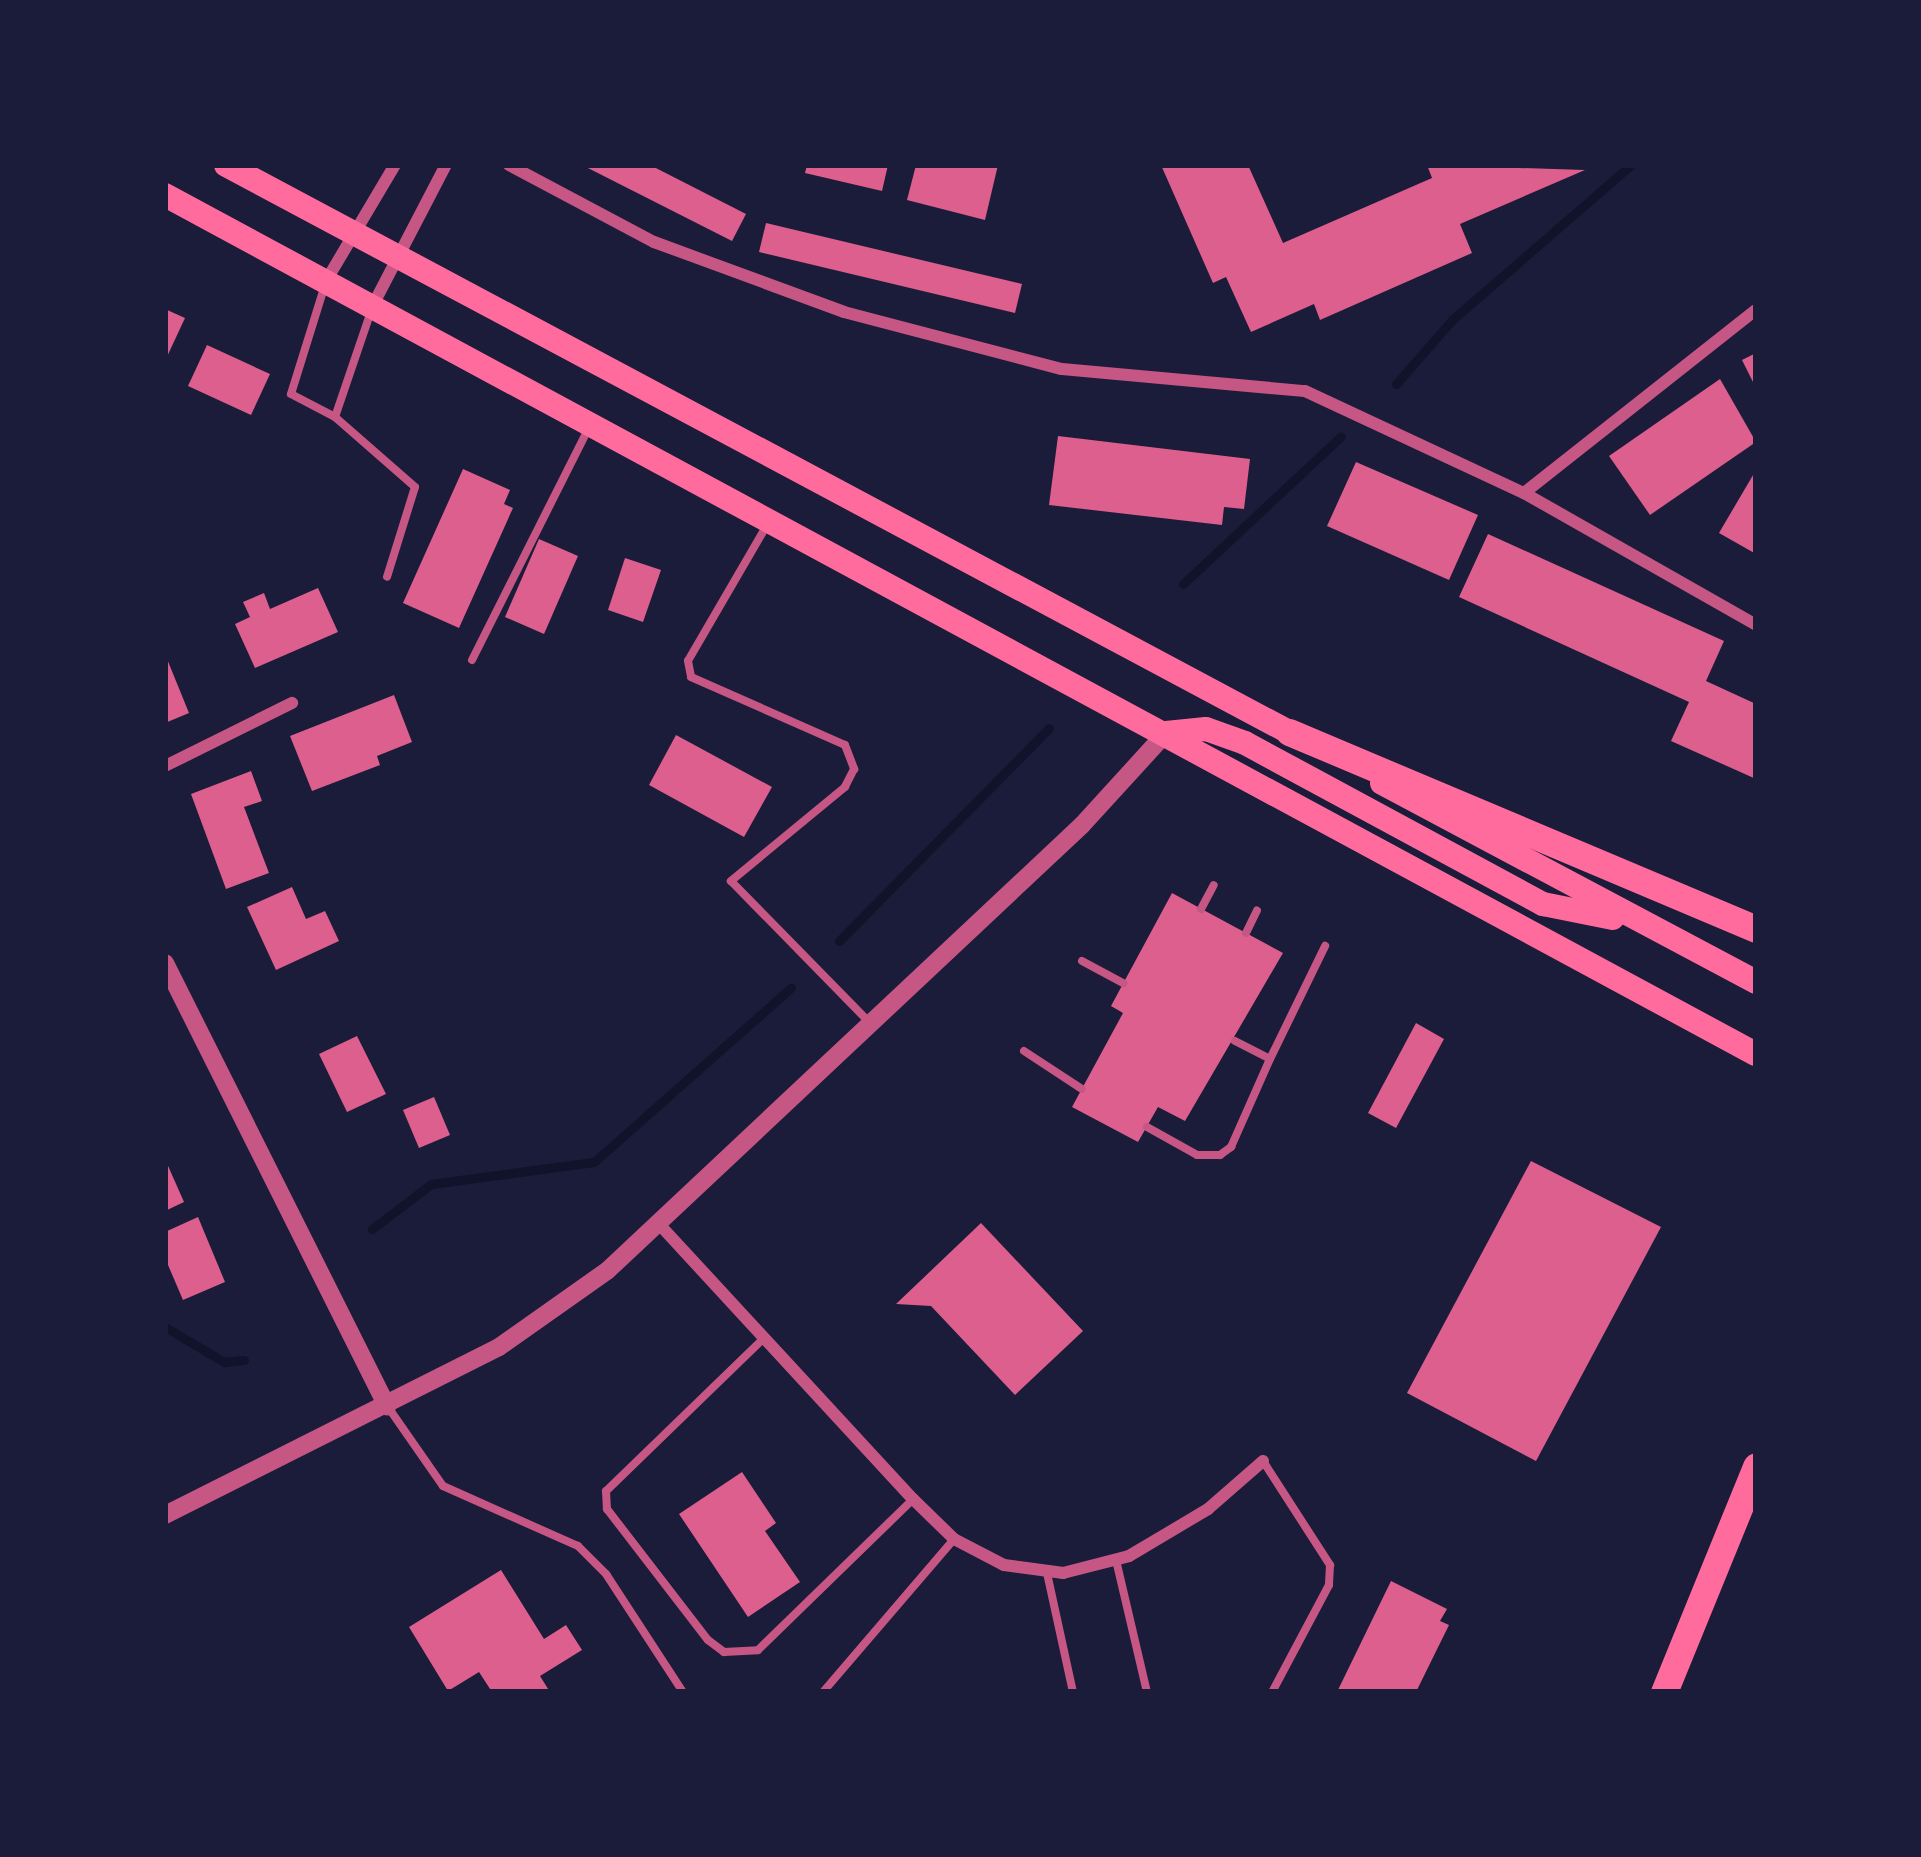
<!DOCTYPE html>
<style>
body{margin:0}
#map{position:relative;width:1921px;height:1857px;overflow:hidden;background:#1b1b3a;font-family:"Open Sans",sans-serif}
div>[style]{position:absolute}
.stream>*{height:9px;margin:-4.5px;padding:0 4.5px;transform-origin:4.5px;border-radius:4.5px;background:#12122b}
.building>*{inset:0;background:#dd5f8e}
.service>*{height:8px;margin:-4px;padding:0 4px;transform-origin:4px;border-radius:4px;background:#c65784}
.minor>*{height:12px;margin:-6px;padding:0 6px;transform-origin:6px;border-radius:6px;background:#c65784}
.tertiary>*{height:18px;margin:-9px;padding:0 9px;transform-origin:9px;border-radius:9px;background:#c65784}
.primary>*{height:24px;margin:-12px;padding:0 12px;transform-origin:12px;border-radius:12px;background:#ff6b9d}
.motorway>*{height:27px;margin:-13.5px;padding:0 13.5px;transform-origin:13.5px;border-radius:13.5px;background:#ff6b9d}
span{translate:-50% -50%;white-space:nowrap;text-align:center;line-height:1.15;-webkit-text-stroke:10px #1b1b3a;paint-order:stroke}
.frame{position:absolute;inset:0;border:168px solid #1b1b3a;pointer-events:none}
</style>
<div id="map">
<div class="stream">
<div style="left:1396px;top:384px;width:86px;rotate:-48.8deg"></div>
<div style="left:1453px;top:319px;width:235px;rotate:-40.9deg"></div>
<div style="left:1183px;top:584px;width:216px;rotate:-43.1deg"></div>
<div style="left:839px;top:941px;width:299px;rotate:-45.4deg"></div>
<div style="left:372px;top:1229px;width:74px;rotate:-37.3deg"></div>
<div style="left:431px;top:1184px;width:164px;rotate:-7.7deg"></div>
<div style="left:594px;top:1162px;width:263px;rotate:-41.5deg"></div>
<div style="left:165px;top:1327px;width:69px;rotate:30.7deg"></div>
<div style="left:224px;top:1362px;width:20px;rotate:-6deg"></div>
</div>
<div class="building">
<div style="clip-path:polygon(582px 165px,650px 165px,746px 214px,732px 241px)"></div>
<div style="clip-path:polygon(807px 165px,888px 165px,882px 191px,805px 173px)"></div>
<div style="clip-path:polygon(916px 165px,998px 165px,985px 220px,907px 200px)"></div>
<div style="clip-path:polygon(1161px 165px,1248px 165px,1283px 243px,1432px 178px,1427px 165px,1585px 170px,1460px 224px,1472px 253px,1320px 320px,1314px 304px,1251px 332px,1226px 277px,1213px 283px)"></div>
<div style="clip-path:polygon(766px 223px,1022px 284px,1015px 313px,759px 252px)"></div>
<div style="clip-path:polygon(165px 309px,185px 318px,165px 361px)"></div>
<div style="clip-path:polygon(207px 345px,270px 374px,251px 415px,188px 386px)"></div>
<div style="clip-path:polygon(1756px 353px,1756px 388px,1742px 360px)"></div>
<div style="clip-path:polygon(1720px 379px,1756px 442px,1650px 515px,1609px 456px)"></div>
<div style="clip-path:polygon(1058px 436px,1250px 459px,1244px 509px,1224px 507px,1222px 525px,1049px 505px)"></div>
<div style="clip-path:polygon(1356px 462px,1478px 515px,1449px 580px,1327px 526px)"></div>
<div style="clip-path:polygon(463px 469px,510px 490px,504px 504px,513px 508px,459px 628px,403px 603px)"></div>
<div style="clip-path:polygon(1756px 470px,1756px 554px,1719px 533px)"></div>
<div style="clip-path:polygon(1488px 534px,1724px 641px,1706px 681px,1756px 704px,1756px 779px,1671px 741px,1689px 702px,1459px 597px)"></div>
<div style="clip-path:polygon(539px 539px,578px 556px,544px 634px,505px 617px)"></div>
<div style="clip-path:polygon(625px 558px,661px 570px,643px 622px,608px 610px)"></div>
<div style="clip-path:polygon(318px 588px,338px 632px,255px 668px,235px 624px,250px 617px,243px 602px,264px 593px,270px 609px)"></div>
<div style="clip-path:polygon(165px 654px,189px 713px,165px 723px)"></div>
<div style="clip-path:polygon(394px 695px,412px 742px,377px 756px,380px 765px,312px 791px,290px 736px)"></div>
<div style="clip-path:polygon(676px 735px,772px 787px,744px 837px,649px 785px)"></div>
<div style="clip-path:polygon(251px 771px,262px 801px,244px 807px,269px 873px,226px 889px,191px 794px)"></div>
<div style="clip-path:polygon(292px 887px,306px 919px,325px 911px,339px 941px,276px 970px,247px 907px)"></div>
<div style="clip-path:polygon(1172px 893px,1283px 953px,1185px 1121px,1158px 1107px,1138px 1142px,1072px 1107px,1123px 1013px,1111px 1006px)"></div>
<div style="clip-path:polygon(1416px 1023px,1444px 1039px,1396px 1128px,1368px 1113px)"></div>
<div style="clip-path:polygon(357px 1036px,386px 1094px,347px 1112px,319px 1054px)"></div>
<div style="clip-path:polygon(434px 1097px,450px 1135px,419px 1148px,403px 1110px)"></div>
<div style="clip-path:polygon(165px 1159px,184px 1202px,165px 1211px)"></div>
<div style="clip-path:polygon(1531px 1161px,1661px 1227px,1536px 1461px,1407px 1393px)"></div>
<div style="clip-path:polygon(198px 1217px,225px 1282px,183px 1300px,165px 1258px,165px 1232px)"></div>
<div style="clip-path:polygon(981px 1223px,1083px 1331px,1015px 1395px,931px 1306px,896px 1304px)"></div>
<div style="clip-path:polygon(742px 1472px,776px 1523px,765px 1531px,800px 1582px,748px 1617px,679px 1514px)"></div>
<div style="clip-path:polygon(501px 1570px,544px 1639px,566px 1625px,582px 1650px,540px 1676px,550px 1692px,492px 1692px,479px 1672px,448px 1691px,409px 1627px)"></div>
<div style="clip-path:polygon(1391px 1581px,1447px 1609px,1440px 1621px,1449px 1625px,1416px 1692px,1337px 1692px)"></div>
</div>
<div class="service">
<div style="left:324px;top:288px;width:111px;rotate:107.3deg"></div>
<div style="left:291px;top:394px;width:50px;rotate:27.6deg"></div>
<div style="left:335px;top:417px;width:112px;rotate:-71.2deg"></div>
<div style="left:335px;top:417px;width:106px;rotate:41.2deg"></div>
<div style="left:415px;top:487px;width:94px;rotate:107.3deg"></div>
<div style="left:767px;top:525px;width:157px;rotate:120.2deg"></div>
<div style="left:688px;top:661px;width:16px;rotate:79deg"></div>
<div style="left:691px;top:677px;width:168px;rotate:23.8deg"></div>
<div style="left:845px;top:745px;width:26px;rotate:69deg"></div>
<div style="left:854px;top:769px;width:20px;rotate:117deg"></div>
<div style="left:845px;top:787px;width:148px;rotate:140.5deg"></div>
<div style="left:731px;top:881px;width:199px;rotate:45.6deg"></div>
<div style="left:472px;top:660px;width:256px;rotate:-63.3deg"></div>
<div style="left:1201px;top:909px;width:27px;rotate:-62deg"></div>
<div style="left:1246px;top:933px;width:25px;rotate:-64deg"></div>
<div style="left:1082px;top:961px;width:47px;rotate:28.2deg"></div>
<div style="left:1235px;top:1041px;width:39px;rotate:27deg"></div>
<div style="left:1270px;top:1059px;width:126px;rotate:-64deg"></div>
<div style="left:1024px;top:1051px;width:69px;rotate:33.2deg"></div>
<div style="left:1147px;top:1127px;width:57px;rotate:29.2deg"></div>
<div style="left:1197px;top:1155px;width:23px"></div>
<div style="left:1220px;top:1155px;width:14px;rotate:-36deg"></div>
<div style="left:1231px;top:1147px;width:96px;rotate:-66.1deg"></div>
<div style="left:764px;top:1338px;width:220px;rotate:135.9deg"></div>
<div style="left:606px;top:1491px;width:18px;rotate:87deg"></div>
<div style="left:607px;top:1509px;width:165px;rotate:52.4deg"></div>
<div style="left:708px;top:1640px;width:20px;rotate:37deg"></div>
<div style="left:724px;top:1652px;width:34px;rotate:-3deg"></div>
<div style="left:758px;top:1650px;width:215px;rotate:-44.2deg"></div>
<div style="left:388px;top:1407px;width:96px;rotate:55.2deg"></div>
<div style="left:443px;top:1486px;width:148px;rotate:24deg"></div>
<div style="left:578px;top:1546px;width:40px;rotate:45deg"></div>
<div style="left:606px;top:1574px;width:141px;rotate:56.9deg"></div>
<div style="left:1263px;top:1461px;width:124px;rotate:57.2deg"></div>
<div style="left:1330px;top:1565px;width:20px;rotate:93deg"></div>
<div style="left:1329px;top:1585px;width:121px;rotate:118deg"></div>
<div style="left:1116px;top:1560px;width:136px;rotate:76.8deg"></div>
<div style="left:1047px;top:1573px;width:122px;rotate:77.7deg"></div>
<div style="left:823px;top:1692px;width:201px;rotate:-49.4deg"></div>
</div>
<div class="minor">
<div style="left:509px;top:165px;width:164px;rotate:28deg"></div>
<div style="left:654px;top:242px;width:202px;rotate:20.2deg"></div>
<div style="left:844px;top:312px;width:225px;rotate:14.7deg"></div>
<div style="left:1062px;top:369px;width:244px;rotate:5.2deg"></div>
<div style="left:1305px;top:391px;width:242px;rotate:25deg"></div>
<div style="left:1524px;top:493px;width:267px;rotate:29.6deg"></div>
<div style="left:326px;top:281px;width:135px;rotate:-59.3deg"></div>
<div style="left:373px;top:305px;width:158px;rotate:-62.5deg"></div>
<div style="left:1524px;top:493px;width:295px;rotate:-38.3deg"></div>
<div style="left:165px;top:766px;width:142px;rotate:-26.4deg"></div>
<div style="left:659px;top:1224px;width:374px;rotate:47.3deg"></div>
<div style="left:913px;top:1499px;width:57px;rotate:44.3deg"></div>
<div style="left:954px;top:1539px;width:56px;rotate:27.5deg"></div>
<div style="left:1004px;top:1565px;width:60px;rotate:7.7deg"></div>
<div style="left:1063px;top:1573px;width:68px;rotate:-14.4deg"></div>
<div style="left:1129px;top:1556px;width:92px;rotate:-30.7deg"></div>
<div style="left:1208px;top:1509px;width:73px;rotate:-41.1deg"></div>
</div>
<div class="tertiary">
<div style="left:165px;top:963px;width:496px;rotate:63.4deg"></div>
<div style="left:165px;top:1515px;width:374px;rotate:-26.7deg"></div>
<div style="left:499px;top:1347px;width:133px;rotate:-35.2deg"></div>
<div style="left:608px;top:1270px;width:650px;rotate:-43.19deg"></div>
<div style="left:1082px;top:825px;width:125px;rotate:-47.6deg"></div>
</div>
<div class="primary">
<div style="left:226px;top:165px;width:1222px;rotate:28.08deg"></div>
<div style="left:165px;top:195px;width:1808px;rotate:28.37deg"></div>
<div style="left:1166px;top:733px;width:40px;rotate:-5.7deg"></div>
<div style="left:1206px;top:729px;width:41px;rotate:19.7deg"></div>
<div style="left:1245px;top:743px;width:339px;rotate:28.4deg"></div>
<div style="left:1543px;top:904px;width:71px;rotate:11.3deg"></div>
<div style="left:1382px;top:783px;width:424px;rotate:28deg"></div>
</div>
<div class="motorway">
<div style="left:1289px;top:732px;width:507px;rotate:22.87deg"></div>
<div style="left:1664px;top:1692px;width:244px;rotate:-67.8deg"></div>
</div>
<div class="frame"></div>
</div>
